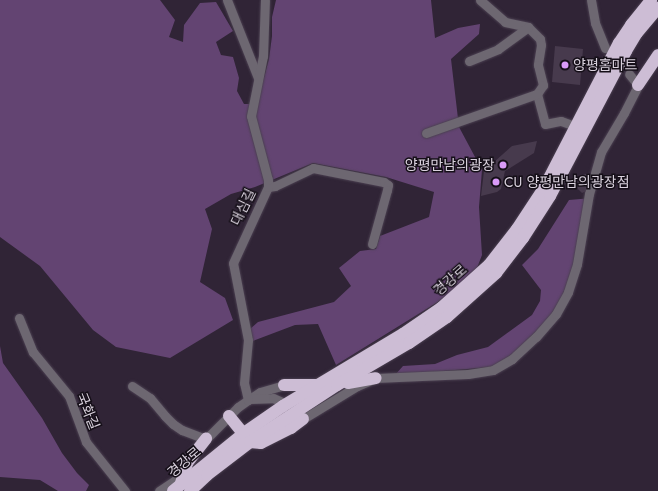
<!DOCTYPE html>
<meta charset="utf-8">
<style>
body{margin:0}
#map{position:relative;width:658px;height:491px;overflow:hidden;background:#302436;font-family:Jost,"Noto Sans KR",sans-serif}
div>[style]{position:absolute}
.green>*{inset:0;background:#634472}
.building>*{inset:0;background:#473a4d}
.roads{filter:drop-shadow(0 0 1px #4b4051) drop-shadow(0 0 1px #4b4051)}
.minor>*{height:9px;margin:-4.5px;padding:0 4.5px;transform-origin:4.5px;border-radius:4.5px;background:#6d6771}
.highway>*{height:12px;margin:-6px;padding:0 6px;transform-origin:6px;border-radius:6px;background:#cdbdd5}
.dots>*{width:11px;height:11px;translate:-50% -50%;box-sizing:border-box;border:2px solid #150f18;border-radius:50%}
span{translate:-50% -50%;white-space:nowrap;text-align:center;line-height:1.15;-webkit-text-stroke:3px #150f18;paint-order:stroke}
.poi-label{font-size:14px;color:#d9d1dd}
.left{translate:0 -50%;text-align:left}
.right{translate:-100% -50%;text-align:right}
.street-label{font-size:14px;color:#d9d1dd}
</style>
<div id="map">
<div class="green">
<div style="clip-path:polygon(0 0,160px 0,175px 20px,169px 37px,183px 42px,184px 25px,200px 3px,216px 2px,233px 31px,216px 42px,221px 55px,233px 57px,239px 78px,237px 91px,244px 104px,257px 104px,269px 59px,272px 36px,272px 17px,276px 0,431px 0,435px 38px,458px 28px,480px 24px,479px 34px,451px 59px,459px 127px,482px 170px,479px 207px,482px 255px,477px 268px,441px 300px,336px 365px,318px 324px,295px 325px,253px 341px,250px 329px,258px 322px,334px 302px,351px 286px,339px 268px,360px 251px,376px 249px,380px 236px,429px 217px,434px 192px,386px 177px,313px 163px,255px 187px,231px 194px,205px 209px,212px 229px,200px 282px,225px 298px,233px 320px,170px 358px,116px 347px,93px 330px,40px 266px,0 237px)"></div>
<div style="clip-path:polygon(592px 198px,567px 288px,550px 318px,502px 364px,491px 367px,395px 375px,403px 366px,435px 364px,457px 355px,488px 347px,532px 315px,540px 301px,541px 290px,522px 265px,538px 249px,569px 200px)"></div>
<div style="clip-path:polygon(0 346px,3px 363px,42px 418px,62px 453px,77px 473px,89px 485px,86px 491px,58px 491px,40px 480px,0 477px)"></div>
</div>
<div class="building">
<div style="clip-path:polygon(555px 46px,583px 49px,580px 85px,552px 82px)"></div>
<div style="clip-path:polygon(537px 141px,534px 153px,505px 171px,501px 189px,497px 192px,481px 196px,484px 171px,512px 146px)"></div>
<div style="clip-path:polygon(588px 173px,590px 176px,586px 191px,582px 193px,578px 189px,577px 183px,583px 175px)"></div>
</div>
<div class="roads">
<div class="minor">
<div style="left:227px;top:0;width:84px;rotate:68.3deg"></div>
<div style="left:480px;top:0;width:33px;rotate:41deg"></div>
<div style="left:505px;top:22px;width:24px;rotate:12deg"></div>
<div style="left:528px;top:27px;width:17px;rotate:45deg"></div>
<div style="left:540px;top:39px;width:6px;rotate:81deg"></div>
<div style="left:541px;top:45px;width:20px;rotate:99deg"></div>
<div style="left:538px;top:65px;width:21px;rotate:76deg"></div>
<div style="left:543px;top:85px;width:11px;rotate:124deg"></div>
<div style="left:537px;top:94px;width:31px;rotate:75deg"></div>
<div style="left:545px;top:124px;width:16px;rotate:-11deg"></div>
<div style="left:561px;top:121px;width:15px;rotate:20deg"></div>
<div style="left:591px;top:0;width:23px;rotate:80deg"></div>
<div style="left:595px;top:23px;width:27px;rotate:68deg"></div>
<div style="left:469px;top:61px;width:31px;rotate:-22deg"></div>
<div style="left:498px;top:49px;width:37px;rotate:-36deg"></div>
<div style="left:426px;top:133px;width:118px;rotate:-19.4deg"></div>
<div style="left:268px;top:187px;width:7px;rotate:-8deg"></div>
<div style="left:275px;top:186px;width:42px;rotate:-25.3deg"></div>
<div style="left:313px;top:168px;width:72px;rotate:11.2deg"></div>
<div style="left:384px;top:182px;width:5px;rotate:37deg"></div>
<div style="left:388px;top:185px;width:5px;rotate:101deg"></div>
<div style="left:387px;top:190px;width:56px;rotate:105.5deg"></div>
<div style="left:19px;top:318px;width:37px;rotate:68deg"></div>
<div style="left:33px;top:352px;width:57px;rotate:50.7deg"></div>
<div style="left:69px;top:396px;width:49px;rotate:69.7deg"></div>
<div style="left:86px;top:442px;width:63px;rotate:51.5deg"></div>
<div style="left:132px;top:386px;width:22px;rotate:34deg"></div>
<div style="left:150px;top:398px;width:23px;rotate:50deg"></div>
<div style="left:165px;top:416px;width:11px;rotate:45deg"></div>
<div style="left:173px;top:424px;width:11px;rotate:34deg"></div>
<div style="left:182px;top:430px;width:26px;rotate:21deg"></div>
<div style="left:206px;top:439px;width:45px;rotate:-45deg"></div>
<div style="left:238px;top:407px;width:12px;rotate:-35deg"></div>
<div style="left:248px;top:400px;width:14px;rotate:-34deg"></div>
<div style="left:260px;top:392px;width:25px;rotate:-16deg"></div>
<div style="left:250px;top:399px;width:23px;rotate:-2deg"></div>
<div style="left:273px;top:398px;width:8px;rotate:23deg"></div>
<div style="left:248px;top:400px;width:17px;rotate:-103deg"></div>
<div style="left:244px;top:383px;width:43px;rotate:-84.7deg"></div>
<div style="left:248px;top:340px;width:78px;rotate:-101deg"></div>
<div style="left:233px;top:263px;width:84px;rotate:-65.3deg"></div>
<div style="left:268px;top:187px;width:7px;rotate:-90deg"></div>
<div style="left:268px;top:180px;width:66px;rotate:-104.9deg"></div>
<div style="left:251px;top:116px;width:61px;rotate:-78.7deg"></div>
<div style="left:263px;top:56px;width:56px;rotate:-88deg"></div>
<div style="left:302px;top:417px;width:2px;rotate:63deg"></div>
<div style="left:303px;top:419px;width:63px;rotate:-31.4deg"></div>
<div style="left:357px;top:386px;width:21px;rotate:-23deg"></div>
<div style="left:376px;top:378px;width:92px;rotate:-2.5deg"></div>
<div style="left:468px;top:374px;width:25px;rotate:-9deg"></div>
<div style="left:493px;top:370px;width:22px;rotate:-30deg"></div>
<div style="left:512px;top:359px;width:33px;rotate:-43deg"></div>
<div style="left:536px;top:337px;width:30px;rotate:-49deg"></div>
<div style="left:556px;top:314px;width:25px;rotate:-61deg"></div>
<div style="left:568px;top:292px;width:29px;rotate:-72deg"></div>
<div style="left:577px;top:264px;width:71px;rotate:-80.3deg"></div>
<div style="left:589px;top:194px;width:44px;rotate:-74.1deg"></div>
<div style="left:601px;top:152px;width:45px;rotate:-59.5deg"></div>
<div style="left:624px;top:113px;width:31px;rotate:-63deg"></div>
<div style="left:638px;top:85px;width:14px;rotate:-129deg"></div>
<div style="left:159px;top:491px;width:18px;rotate:-34deg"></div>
<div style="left:174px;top:481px;width:7px;rotate:16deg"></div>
</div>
<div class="highway">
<div style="left:638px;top:85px;width:36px;rotate:-56deg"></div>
<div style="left:348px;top:383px;width:28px;rotate:-10deg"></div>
<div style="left:284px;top:385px;width:35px"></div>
<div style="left:229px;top:416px;width:33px;rotate:51deg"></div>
<div style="left:250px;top:442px;width:11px;rotate:5deg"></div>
<div style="left:261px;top:443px;width:34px;rotate:-27deg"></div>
<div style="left:291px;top:428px;width:15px;rotate:-37deg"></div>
<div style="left:181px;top:483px;width:21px;rotate:-73deg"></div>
<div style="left:187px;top:463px;width:31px;rotate:-52deg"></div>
<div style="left:173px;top:491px;width:92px;rotate:-39.2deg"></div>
<div style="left:244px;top:433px;width:47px;rotate:-34.7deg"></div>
<div style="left:283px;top:406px;width:140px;rotate:-31deg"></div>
<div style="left:403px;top:334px;width:46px;rotate:-34.4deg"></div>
<div style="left:441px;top:308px;width:64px;rotate:-41.9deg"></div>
<div style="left:489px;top:265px;width:46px;rotate:-52.1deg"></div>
<div style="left:517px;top:229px;width:49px;rotate:-56.6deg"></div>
<div style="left:544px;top:188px;width:163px;rotate:-62.7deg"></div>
<div style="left:619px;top:43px;width:22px;rotate:-56deg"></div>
<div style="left:631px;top:25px;width:32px;rotate:-51deg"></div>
<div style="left:190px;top:491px;width:23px;rotate:-43deg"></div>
<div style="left:207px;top:475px;width:54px;rotate:-37.5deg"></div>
<div style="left:250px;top:442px;width:104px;rotate:-33.2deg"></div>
<div style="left:337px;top:385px;width:83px;rotate:-30.3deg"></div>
<div style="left:409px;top:343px;width:46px;rotate:-34.4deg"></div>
<div style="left:447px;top:317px;width:66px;rotate:-41.9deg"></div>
<div style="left:496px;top:273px;width:44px;rotate:-52.4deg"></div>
<div style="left:523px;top:238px;width:50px;rotate:-57.3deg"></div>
<div style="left:550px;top:196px;width:164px;rotate:-62.3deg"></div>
<div style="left:626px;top:51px;width:21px;rotate:-59deg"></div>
<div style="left:637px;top:33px;width:33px;rotate:-50deg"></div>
</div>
</div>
<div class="dots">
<div style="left:565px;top:65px;background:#d99af7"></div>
<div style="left:503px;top:165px;background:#d99af7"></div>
<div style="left:496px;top:182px;background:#d99af7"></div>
</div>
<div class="poi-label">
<span class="left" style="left:573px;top:65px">양평홈마트</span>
<span class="right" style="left:495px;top:165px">양평만남의광장</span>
<span class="left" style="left:504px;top:182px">CU 양평만남의광장점</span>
</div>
<div class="street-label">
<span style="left:243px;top:207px;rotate:-64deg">대심길</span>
<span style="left:450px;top:280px;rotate:-41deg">경강로</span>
<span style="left:88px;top:411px;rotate:68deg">국화길</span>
<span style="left:184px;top:462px;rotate:-40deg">경강로</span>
</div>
</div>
